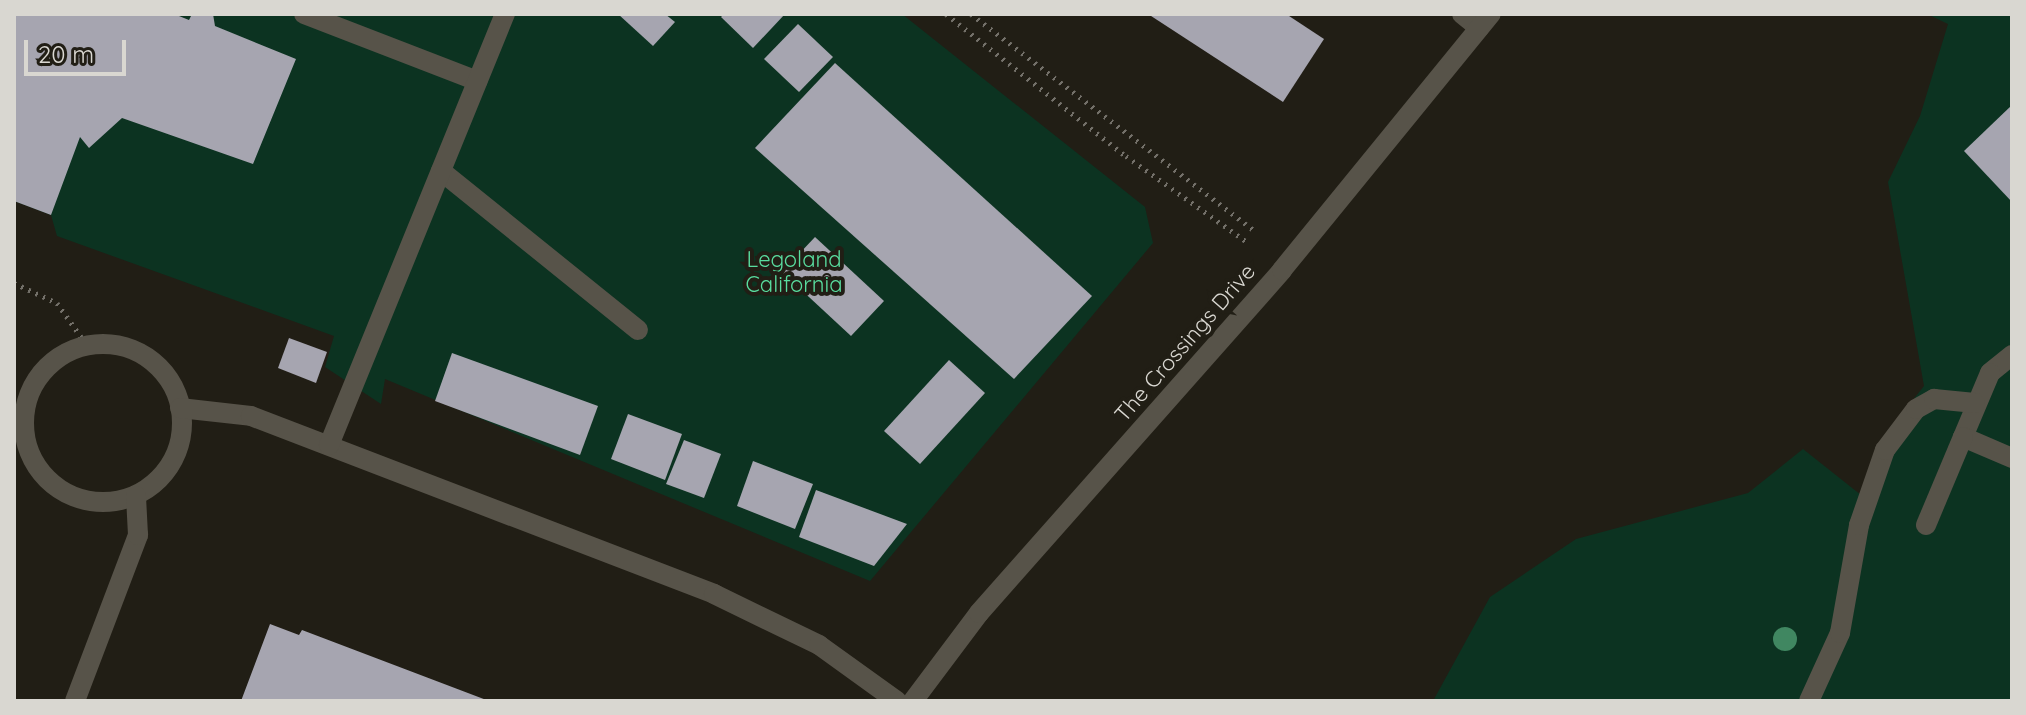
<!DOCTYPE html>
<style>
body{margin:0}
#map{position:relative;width:2026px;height:715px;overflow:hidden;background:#211e15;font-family:Quicksand,sans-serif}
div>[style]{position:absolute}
.green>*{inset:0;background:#0c3321}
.building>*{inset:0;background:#a6a5b0}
.path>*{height:5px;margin-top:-2.5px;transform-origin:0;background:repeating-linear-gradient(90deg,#737069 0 2px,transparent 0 8px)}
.service>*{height:20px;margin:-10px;padding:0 10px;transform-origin:10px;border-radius:10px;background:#575349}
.service>.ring{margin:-10px;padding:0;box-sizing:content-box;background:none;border:20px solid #575349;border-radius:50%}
.minor>*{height:20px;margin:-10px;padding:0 10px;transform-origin:10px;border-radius:10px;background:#575349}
.tertiary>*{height:20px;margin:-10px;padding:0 10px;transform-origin:10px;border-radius:10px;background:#575349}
.trees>*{width:24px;height:24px;margin:-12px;border-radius:50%;background:#408761}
span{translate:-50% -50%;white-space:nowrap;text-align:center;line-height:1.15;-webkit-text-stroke:8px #211e15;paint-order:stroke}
.park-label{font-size:22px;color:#59dd9f}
.street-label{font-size:22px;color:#d9d7d1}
.frame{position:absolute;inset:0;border:16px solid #d9d7d1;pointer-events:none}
.scale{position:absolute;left:24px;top:40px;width:102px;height:36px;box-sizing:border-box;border:4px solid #d9d7d1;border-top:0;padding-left:10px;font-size:24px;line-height:28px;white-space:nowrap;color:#d9d7d1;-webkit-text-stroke:6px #211e15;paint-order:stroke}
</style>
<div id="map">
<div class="green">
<div style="clip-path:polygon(14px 14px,902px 14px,1145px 207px,1153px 243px,870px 581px,385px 379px,381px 404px,325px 367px,334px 336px,57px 236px,51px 215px,14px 201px)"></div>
<div style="clip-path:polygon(1927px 14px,2012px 14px,2012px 701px,1433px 701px,1490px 597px,1576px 539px,1748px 493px,1803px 449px,1861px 495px,1878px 444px,1924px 386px,1888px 182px,1920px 116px,1948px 24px)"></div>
</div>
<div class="building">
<div style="clip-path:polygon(14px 14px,174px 14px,189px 20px,192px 14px,213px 14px,215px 26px,296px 59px,253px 164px,122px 118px,89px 148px,80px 137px,51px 215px,14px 201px)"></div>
<div style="clip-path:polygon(618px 14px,665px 14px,675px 22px,653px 46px)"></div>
<div style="clip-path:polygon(724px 14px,785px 14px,753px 48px,721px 17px)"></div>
<div style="clip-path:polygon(1148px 14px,1286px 14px,1324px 39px,1283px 102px)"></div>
<div style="clip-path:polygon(798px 24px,833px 57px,799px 92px,764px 59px)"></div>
<div style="clip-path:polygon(835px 63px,1092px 296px,1014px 379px,755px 148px)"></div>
<div style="clip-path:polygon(2012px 105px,2012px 202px,1964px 151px)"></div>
<div style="clip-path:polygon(815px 237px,884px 301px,851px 336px,782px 272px)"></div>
<div style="clip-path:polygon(289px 338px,327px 352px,316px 383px,278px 368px)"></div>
<div style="clip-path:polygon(452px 353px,598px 406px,580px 455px,435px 401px)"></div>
<div style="clip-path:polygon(949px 360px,985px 393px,920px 464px,884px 431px)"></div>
<div style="clip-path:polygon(628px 414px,682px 434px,665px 480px,611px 459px)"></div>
<div style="clip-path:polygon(684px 440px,721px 454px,704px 498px,666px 484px)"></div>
<div style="clip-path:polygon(753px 461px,813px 484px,795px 529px,737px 506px)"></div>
<div style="clip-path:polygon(816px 490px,907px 524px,874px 566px,799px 537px)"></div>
<div style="clip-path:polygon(270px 624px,299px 635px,302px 630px,489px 701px,241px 701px)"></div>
</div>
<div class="path">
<div style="left:946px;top:14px;width:229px;rotate:38.3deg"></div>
<div style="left:1126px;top:156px;width:148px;rotate:35.4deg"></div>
<div style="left:971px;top:14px;width:359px;rotate:37.4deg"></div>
<div style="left:14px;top:283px;width:47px;rotate:24.9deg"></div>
<div style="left:57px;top:303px;width:52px;rotate:54.5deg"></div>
</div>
<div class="service">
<div style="left:304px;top:14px;width:186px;rotate:21.1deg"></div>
<div style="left:441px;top:171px;width:253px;rotate:38.9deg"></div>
<div class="ring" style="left:24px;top:344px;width:138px;height:138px"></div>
<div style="left:2012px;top:355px;width:28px;rotate:141deg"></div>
<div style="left:1990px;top:373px;width:69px;rotate:112.9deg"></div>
<div style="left:1963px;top:437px;width:53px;rotate:23.2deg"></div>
<div style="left:180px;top:408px;width:71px;rotate:6.4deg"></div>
<div style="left:251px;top:416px;width:496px;rotate:21deg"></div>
<div style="left:714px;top:594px;width:117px;rotate:25.9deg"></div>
<div style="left:819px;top:645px;width:96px;rotate:35.7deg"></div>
<div style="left:329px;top:445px;width:466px;rotate:-67.8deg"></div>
<div style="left:1926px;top:525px;width:95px;rotate:-67.2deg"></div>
<div style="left:75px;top:701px;width:178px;rotate:-69.2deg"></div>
<div style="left:138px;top:535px;width:39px;rotate:-93deg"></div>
<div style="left:1809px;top:701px;width:75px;rotate:-65.5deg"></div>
<div style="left:1840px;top:633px;width:110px;rotate:-80deg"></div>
<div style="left:1859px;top:525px;width:79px;rotate:-70.9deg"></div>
<div style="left:1885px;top:450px;width:51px;rotate:-52.9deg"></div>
<div style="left:1916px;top:409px;width:21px;rotate:-29deg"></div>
<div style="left:1934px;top:399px;width:41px;rotate:5.6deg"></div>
</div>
<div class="minor">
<div style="left:1462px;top:14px;width:22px;rotate:39deg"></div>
</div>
<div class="tertiary">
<div style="left:913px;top:701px;width:110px;rotate:-53.1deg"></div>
<div style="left:979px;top:613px;width:458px;rotate:-48.5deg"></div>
<div style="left:1282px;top:270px;width:330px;rotate:-50.8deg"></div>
</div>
<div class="trees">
<div style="left:1785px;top:639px"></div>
</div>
<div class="park-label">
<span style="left:794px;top:272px">Legoland<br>California</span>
</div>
<div class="street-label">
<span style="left:1185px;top:343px;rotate:-49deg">The Crossings Drive</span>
</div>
<div class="frame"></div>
<div class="scale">20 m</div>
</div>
